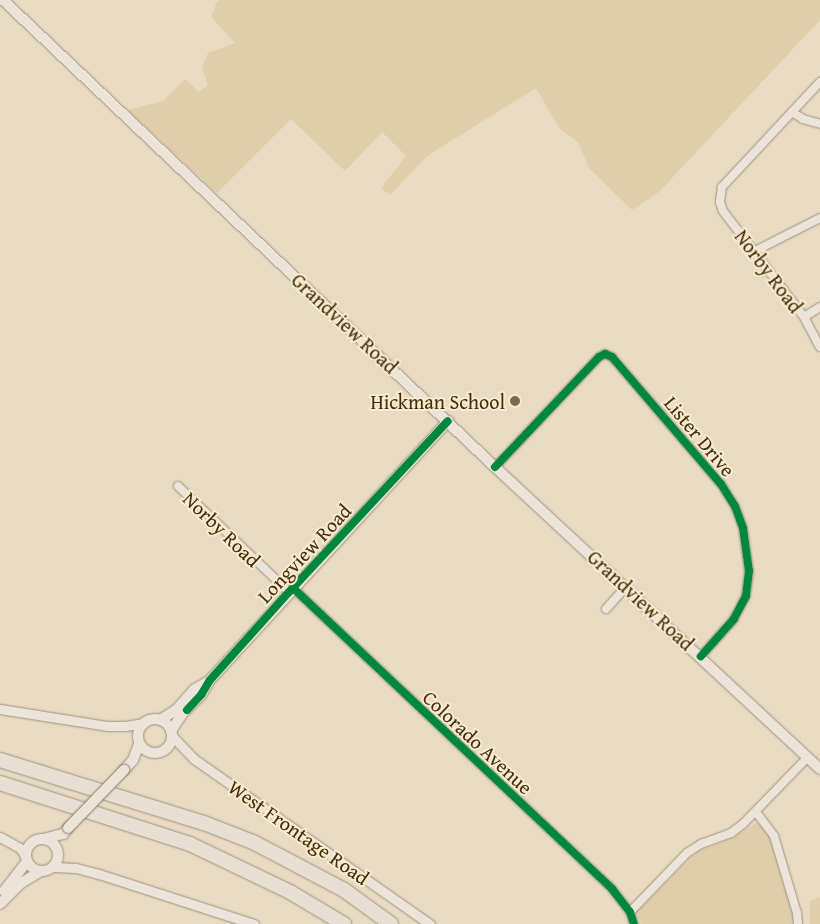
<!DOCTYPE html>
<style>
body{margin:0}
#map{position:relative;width:820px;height:924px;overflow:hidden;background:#e9dbc2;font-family:"Gentium Book Plus",serif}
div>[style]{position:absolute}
.green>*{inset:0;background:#e0cdaa}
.roads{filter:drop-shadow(0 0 1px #9c9280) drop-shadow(0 0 1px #9c9280)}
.minor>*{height:8px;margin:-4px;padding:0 4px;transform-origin:4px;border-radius:4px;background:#ece4d8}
.tertiary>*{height:9px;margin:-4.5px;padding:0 4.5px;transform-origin:4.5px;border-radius:4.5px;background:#ece4d8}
.secondary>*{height:10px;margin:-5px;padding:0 5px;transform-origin:5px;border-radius:5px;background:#ece4d8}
.secondary>.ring{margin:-5px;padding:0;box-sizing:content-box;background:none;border:10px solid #ece4d8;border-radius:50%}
.motorway>*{height:14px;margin:-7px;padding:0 7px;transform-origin:7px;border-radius:7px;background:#e7e0d2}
.bridges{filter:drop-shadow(0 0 1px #847a68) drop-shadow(0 0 1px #847a68)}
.secondary-bridge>*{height:10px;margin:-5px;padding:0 5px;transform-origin:5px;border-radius:5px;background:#ece4d8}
.cycleway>*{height:8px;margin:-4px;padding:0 4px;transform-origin:4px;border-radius:4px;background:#00873e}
.dots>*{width:14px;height:14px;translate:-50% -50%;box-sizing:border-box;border:2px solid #faebce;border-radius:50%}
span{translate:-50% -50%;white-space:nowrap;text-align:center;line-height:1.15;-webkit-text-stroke:4px #faebce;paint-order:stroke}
.street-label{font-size:20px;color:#432d0e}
.poi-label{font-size:20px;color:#432d0e}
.right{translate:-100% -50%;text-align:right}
</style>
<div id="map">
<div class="green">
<div style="clip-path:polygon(220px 0,820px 0,820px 20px,659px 192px,632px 210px,589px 168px,578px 142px,559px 128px,536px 88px,427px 156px,390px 195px,381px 188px,406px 156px,382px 132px,345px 171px,291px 119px,217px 193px,128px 110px,163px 101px,185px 79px,199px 92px,208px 85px,202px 67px,208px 53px,235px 43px,211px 17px,217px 2px)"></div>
<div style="clip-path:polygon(759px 821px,770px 835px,793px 907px,795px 924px,641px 924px,635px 911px,645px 904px,689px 859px,699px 851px,735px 837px)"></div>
<div style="clip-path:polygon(820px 897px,820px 924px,810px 924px,810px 901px)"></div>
</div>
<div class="roads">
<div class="minor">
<div style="left:820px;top:82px;width:144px;rotate:133deg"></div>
<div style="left:722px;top:187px;width:15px;rotate:98deg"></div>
<div style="left:720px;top:202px;width:9px;rotate:72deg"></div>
<div style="left:723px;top:211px;width:133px;rotate:52.6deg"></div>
<div style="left:804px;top:317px;width:34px;rotate:62deg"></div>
<div style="left:792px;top:112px;width:13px;rotate:32deg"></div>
<div style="left:803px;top:119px;width:18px;rotate:16deg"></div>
<div style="left:755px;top:251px;width:73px;rotate:-26.9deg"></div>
<div style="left:804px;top:317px;width:19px;rotate:-32deg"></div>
<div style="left:495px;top:467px;width:151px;rotate:-46.6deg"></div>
<div style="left:599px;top:357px;width:7px;rotate:-27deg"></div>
<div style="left:605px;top:354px;width:8px;rotate:23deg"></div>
<div style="left:612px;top:357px;width:167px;rotate:49.4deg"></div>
<div style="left:721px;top:484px;width:26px;rotate:58deg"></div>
<div style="left:735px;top:506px;width:23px;rotate:70deg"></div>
<div style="left:743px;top:528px;width:43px;rotate:82.1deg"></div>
<div style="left:749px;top:571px;width:25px;rotate:97deg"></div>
<div style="left:746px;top:596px;width:26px;rotate:118deg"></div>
<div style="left:734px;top:619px;width:50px;rotate:131.7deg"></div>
<div style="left:178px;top:486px;width:153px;rotate:43.7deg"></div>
<div style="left:293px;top:588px;width:439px;rotate:43.3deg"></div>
<div style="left:612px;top:889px;width:29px;rotate:52deg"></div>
<div style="left:630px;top:912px;width:13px;rotate:72deg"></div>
<div style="left:606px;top:609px;width:30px;rotate:-48deg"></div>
<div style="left:756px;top:812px;width:30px;rotate:53deg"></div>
<div style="left:774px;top:836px;width:80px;rotate:73.4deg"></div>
<div style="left:797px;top:913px;width:11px;rotate:85deg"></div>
<div style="left:630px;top:912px;width:82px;rotate:-46deg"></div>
<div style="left:687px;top:853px;width:17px;rotate:-33deg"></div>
<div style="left:701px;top:844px;width:32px;rotate:-20deg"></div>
<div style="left:731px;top:833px;width:15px;rotate:-37deg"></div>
<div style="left:743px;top:824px;width:93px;rotate:-45.9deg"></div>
</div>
<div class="tertiary">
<div style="left:0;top:709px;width:108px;rotate:9deg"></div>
<div style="left:107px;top:726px;width:18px"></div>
<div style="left:125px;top:726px;width:19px;rotate:-9deg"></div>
<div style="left:172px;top:736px;width:32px;rotate:46deg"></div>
<div style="left:194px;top:759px;width:288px;rotate:35deg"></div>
<div style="left:0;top:837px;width:23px;rotate:29deg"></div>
<div style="left:20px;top:848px;width:11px;rotate:56deg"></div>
<div style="left:55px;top:867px;width:21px;rotate:3deg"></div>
<div style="left:76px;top:868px;width:24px;rotate:15deg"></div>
<div style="left:99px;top:874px;width:163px;rotate:17.9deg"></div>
</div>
<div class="secondary">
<div style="left:3px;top:0;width:678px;rotate:43.51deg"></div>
<div style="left:495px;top:467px;width:444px;rotate:42.9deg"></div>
<div class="ring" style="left:138px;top:719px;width:24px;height:24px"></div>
<div style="left:160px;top:720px;width:19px;rotate:-32deg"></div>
<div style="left:176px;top:710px;width:28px;rotate:-48deg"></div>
<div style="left:195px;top:689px;width:14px;rotate:-30deg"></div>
<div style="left:171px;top:731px;width:20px;rotate:-57deg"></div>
<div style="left:182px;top:714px;width:27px;rotate:-45deg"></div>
<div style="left:201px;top:695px;width:17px;rotate:-59deg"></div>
<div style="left:210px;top:680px;width:352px;rotate:-47.4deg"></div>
<div style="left:124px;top:770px;width:13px;rotate:-48deg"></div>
<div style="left:133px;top:760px;width:17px;rotate:-69deg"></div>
<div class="ring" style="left:26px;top:839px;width:22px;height:22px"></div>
<div style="left:43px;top:839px;width:21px;rotate:-14deg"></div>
<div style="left:63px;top:834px;width:8px;rotate:-50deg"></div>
<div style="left:4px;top:891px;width:37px;rotate:-52deg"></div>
<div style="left:0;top:904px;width:30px;rotate:-45deg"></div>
<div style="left:21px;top:883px;width:21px;rotate:-31deg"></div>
</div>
<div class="motorway">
<div style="left:0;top:760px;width:214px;rotate:17.2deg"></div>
<div style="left:204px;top:823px;width:53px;rotate:21.2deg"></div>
<div style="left:253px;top:842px;width:103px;rotate:27.8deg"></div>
<div style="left:344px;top:890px;width:58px;rotate:35.9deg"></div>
<div style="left:0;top:783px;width:200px;rotate:17.8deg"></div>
<div style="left:190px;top:844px;width:111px;rotate:25.6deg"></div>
<div style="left:290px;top:892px;width:63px;rotate:30.7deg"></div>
</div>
</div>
<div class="bridges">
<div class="secondary-bridge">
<div style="left:68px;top:828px;width:81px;rotate:-46deg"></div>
</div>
</div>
<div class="cycleway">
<div style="left:495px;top:467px;width:151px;rotate:-46.6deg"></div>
<div style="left:599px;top:357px;width:7px;rotate:-27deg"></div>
<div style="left:605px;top:354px;width:8px;rotate:23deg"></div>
<div style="left:612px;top:357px;width:167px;rotate:49.4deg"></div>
<div style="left:721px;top:484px;width:26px;rotate:58deg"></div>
<div style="left:735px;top:506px;width:23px;rotate:70deg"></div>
<div style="left:743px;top:528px;width:43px;rotate:82.1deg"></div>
<div style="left:749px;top:571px;width:25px;rotate:97deg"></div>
<div style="left:746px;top:596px;width:26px;rotate:118deg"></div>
<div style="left:734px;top:619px;width:50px;rotate:131.7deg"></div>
<div style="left:293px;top:588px;width:439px;rotate:43.3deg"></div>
<div style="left:612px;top:889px;width:29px;rotate:52deg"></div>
<div style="left:630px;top:912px;width:13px;rotate:72deg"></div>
<div style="left:187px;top:710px;width:21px;rotate:-47deg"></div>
<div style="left:201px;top:695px;width:17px;rotate:-59deg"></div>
<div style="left:210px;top:680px;width:118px;rotate:-48.1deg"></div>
<div style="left:289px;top:592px;width:233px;rotate:-47.1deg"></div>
</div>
<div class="dots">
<div style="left:515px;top:401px;background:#7d6a4d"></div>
</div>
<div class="street-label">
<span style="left:769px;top:271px;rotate:53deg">Norby Road</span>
<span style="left:345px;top:323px;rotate:43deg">Grandview Road</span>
<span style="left:700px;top:436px;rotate:50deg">Lister Drive</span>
<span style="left:222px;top:529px;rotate:44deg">Norby Road</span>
<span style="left:304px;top:553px;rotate:-47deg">Longview Road</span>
<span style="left:641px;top:600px;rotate:43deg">Grandview Road</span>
<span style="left:478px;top:742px;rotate:43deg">Colorado Avenue</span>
<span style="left:299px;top:832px;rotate:35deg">West Frontage Road</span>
</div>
<div class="poi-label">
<span class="right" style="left:505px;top:401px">Hickman School</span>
</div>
</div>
